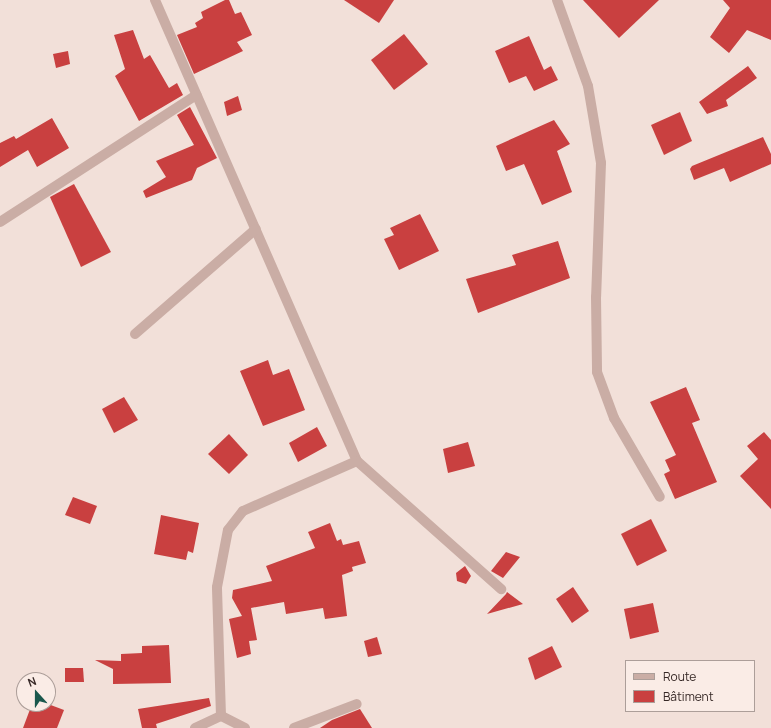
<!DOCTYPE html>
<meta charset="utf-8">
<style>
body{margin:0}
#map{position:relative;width:771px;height:728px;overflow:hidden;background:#f2e0d9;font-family:Manrope,sans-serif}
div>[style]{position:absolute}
.building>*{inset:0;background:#c94040}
.street>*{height:10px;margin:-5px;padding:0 5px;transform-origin:5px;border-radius:5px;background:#caada5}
span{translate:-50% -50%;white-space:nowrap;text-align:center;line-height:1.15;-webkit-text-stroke:4px #faece6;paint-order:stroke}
.legend{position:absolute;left:625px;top:660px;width:130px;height:52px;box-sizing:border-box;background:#faece6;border:1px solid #ac9e99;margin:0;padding:5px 7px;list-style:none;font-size:12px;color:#362826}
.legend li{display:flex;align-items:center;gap:8px;height:20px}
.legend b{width:20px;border:1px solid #ac9e99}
.north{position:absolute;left:16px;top:672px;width:40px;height:40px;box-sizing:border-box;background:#faece6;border:1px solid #ac9e99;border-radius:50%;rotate:339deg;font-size:11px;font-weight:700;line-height:16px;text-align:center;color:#362826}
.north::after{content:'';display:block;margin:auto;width:14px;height:18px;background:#1b584d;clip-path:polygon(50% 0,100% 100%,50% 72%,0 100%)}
</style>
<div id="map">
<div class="building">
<div style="clip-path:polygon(225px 0,229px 0,235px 14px,241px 12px,252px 35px,237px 42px,243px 51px,194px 74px,177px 35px,197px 27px,195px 23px,203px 18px,201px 12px)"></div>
<div style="clip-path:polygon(344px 0,394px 0,379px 23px)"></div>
<div style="clip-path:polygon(583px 0,659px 0,619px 38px)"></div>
<div style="clip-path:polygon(723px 0,771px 0,771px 40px,747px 30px,729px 53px,710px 37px,730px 8px)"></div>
<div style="clip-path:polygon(133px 30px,144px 59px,150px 55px,169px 88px,177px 83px,183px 95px,139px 121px,115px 76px,125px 69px,114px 35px)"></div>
<div style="clip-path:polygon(404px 34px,428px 64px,394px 90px,371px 60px)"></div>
<div style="clip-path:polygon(529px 36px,544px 70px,551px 66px,558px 80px,534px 91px,526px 76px,509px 83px,495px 51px)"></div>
<div style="clip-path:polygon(68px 51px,70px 64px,56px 68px,53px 54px)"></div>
<div style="clip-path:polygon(748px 66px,757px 78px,726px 100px,728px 106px,707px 114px,699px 102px)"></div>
<div style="clip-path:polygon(238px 96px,242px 110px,227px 116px,224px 102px)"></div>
<div style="clip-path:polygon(190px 107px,217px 158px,197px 168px,192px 180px,146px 198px,143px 191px,166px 177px,156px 161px,194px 145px,177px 115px)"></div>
<div style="clip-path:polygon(680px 112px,692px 141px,664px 155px,651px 125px)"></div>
<div style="clip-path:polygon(52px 118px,69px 148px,37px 167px,28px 150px,0 167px,0 143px,14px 136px,16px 139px)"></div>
<div style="clip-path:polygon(554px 120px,570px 144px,557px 151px,572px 192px,542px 205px,524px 164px,506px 171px,496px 146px)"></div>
<div style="clip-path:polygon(763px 137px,771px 154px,771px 164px,730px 182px,724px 168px,694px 180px,690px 169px,692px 166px)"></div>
<div style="clip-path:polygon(74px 184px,111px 252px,81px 267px,50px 197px)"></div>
<div style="clip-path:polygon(420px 214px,439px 251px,399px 270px,384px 239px,394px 235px,390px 228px)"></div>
<div style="clip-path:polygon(558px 241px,570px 278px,478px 313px,466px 279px,516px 265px,512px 255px)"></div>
<div style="clip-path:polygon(268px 360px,273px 375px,289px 369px,305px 410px,263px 426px,240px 371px)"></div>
<div style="clip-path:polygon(686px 387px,700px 420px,692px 423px,717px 482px,675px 499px,664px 474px,670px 471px,665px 460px,676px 455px,650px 402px)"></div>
<div style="clip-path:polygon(124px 397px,138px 420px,114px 433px,102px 409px)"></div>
<div style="clip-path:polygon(317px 427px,327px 446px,298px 462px,289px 443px)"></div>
<div style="clip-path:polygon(764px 432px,771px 440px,771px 509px,740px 476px,758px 459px,747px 446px)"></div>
<div style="clip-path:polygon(229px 434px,248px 455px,229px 474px,208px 454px)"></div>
<div style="clip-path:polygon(468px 442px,475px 466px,448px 473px,443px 449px)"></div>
<div style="clip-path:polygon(73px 497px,97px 506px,90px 524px,65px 515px)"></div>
<div style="clip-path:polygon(161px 515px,199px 523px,193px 553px,188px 551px,186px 560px,154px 554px)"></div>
<div style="clip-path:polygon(651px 519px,667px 551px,637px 566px,621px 534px)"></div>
<div style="clip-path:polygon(330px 523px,337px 541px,341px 539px,343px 545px,359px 541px,366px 563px,352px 567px,353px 571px,342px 575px,347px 616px,325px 619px,323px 608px,286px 614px,284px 602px,251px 608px,257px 640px,249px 641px,251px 654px,237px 658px,229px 619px,242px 616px,232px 598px,233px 590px,272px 581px,266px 566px,315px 548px,308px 532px)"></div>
<div style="clip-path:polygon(506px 552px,520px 557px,503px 578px,491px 571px)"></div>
<div style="clip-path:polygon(465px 566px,471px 576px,466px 584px,457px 581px,456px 573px)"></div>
<div style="clip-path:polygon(573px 587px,589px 611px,572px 623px,556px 599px)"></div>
<div style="clip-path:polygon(507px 592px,523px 604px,487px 614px,506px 594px)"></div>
<div style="clip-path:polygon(653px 603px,659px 632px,630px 639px,624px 609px)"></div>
<div style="clip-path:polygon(377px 637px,382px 654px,368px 657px,364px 641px)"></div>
<div style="clip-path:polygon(169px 645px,171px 683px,113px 684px,113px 669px,95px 660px,121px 661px,121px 654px,142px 653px,142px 646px)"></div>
<div style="clip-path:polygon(552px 646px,562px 667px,535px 680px,528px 658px)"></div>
<div style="clip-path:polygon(65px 668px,83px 668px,84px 682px,65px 682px)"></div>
<div style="clip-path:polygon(209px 698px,211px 706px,156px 724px,157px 728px,142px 728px,138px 709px)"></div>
<div style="clip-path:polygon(32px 704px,48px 704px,64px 710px,57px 728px,23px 728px)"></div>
<div style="clip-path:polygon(360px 709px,372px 728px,320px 728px,332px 720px)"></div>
</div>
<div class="street">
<div style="left:155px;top:0;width:503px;rotate:66.34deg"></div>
<div style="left:357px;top:461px;width:193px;rotate:41.6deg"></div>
<div style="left:557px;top:0;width:91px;rotate:70.2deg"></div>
<div style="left:588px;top:86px;width:78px;rotate:80.4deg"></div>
<div style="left:601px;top:163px;width:134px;rotate:92.1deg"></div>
<div style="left:596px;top:297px;width:75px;rotate:89.2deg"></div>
<div style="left:597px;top:372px;width:49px;rotate:69.7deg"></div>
<div style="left:614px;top:418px;width:91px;rotate:59.8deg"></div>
<div style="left:0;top:222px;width:234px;rotate:-32.9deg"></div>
<div style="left:135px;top:334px;width:160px;rotate:-41deg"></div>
<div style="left:195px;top:728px;width:29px;rotate:-25deg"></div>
<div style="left:245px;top:728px;width:27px;rotate:-153deg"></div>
<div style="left:221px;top:716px;width:129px;rotate:-91.8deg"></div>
<div style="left:217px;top:587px;width:58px;rotate:-79.1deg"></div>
<div style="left:228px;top:530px;width:24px;rotate:-52deg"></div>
<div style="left:243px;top:511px;width:124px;rotate:-23.7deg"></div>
<div style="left:294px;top:728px;width:67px;rotate:-20.9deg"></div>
</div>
<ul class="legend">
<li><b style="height:5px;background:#caada5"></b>Route</li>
<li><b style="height:11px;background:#c94040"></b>Bâtiment</li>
</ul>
<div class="north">N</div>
</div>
